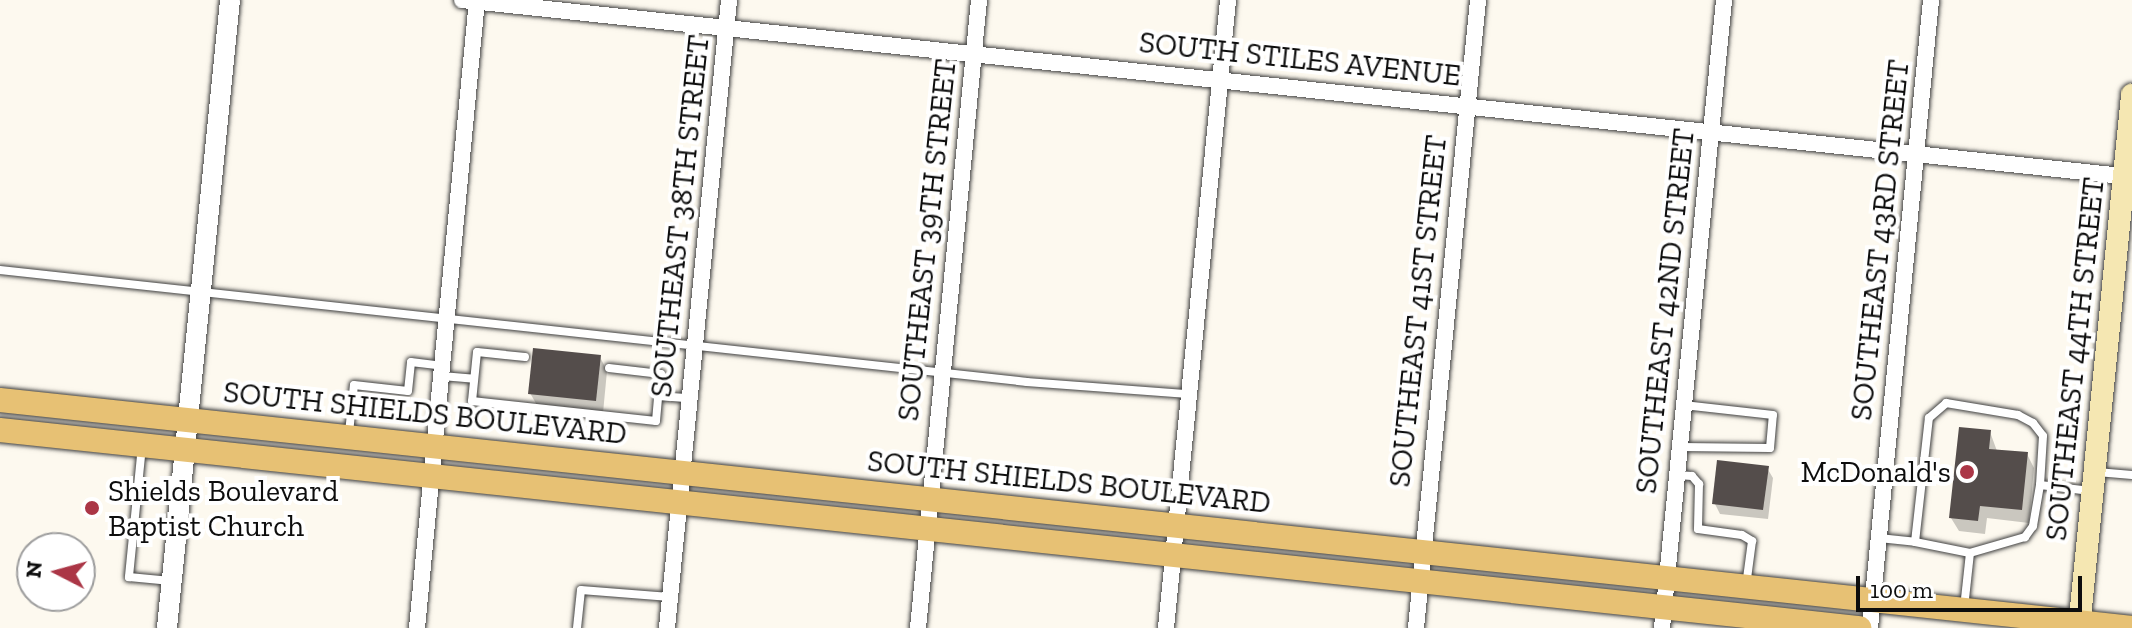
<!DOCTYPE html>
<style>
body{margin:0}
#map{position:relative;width:2132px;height:628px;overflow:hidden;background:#fdf9ef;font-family:"Zilla Slab",serif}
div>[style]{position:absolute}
.shadow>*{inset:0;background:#0003}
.building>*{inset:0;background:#544d4b}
.roads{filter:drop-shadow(0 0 2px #404040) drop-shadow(0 0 2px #404040)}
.service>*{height:8px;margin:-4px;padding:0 4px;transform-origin:4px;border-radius:4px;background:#fff}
.minor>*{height:16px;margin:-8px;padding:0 8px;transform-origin:8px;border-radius:8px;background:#fff}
.tertiary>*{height:20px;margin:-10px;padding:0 10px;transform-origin:10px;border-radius:10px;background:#fff}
.secondary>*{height:22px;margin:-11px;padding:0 11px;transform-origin:11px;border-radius:11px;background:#f5e7b2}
.primary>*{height:24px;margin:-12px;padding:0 12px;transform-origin:12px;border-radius:12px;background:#e7c174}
.dots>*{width:22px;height:22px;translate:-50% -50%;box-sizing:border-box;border:4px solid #fff;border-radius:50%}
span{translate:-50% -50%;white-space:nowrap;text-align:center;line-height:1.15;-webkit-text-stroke:8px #fff;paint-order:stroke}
.street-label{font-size:30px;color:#0d0d0d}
.poi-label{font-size:30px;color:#0d0d0d}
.right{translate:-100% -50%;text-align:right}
.left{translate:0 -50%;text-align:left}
.north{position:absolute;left:16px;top:532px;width:80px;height:80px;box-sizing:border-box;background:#fff;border:2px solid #9e9e9e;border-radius:50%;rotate:276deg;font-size:22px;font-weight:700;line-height:32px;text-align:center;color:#0d0d0d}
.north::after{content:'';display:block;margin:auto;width:28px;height:36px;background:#ab3646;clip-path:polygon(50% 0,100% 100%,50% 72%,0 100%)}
.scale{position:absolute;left:1856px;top:576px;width:226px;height:36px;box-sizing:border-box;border:4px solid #0d0d0d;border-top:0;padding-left:10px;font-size:24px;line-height:28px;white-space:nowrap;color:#0d0d0d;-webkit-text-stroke:6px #fff;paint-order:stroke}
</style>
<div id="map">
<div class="shadow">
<div style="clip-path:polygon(600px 357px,607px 371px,603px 413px,538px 407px,530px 393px)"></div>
<div style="clip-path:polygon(1990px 432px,1997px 451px,2027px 454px,2034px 468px,2029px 523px,1987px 518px,1985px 534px,1959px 531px,1951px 518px)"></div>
<div style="clip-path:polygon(1767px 468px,1773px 478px,1768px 519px,1720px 514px,1715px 504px)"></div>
</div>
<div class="building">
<div style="clip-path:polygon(533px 348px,601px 355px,596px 401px,528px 394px)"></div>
<div style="clip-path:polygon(1959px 427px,1991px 430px,1989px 449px,2028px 452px,2022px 510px,1980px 506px,1978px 521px,1949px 518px)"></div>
<div style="clip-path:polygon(1717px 460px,1769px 466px,1763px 510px,1712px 504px)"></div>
</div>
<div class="roads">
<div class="service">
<div style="left:0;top:270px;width:1033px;rotate:6.22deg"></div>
<div style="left:1027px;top:382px;width:161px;rotate:4.3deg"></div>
<div style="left:525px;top:357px;width:48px;rotate:-174.1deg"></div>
<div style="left:477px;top:352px;width:49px;rotate:95.8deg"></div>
<div style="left:472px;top:401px;width:185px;rotate:6.2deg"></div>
<div style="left:656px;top:421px;width:25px;rotate:-85deg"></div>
<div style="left:658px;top:396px;width:31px;rotate:4deg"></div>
<div style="left:609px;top:368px;width:52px;rotate:6.6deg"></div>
<div style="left:661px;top:374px;width:22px;rotate:98deg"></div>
<div style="left:442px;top:376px;width:32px;rotate:5deg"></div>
<div style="left:349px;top:433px;width:48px;rotate:-84.1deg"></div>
<div style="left:354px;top:385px;width:54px;rotate:6.3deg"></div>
<div style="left:408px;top:391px;width:29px;rotate:-84deg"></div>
<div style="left:411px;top:362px;width:32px;rotate:7deg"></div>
<div style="left:142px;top:446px;width:132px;rotate:95.7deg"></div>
<div style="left:129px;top:577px;width:42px;rotate:5.4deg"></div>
<div style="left:1681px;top:447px;width:89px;rotate:0.6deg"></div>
<div style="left:1770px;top:448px;width:33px;rotate:-85deg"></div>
<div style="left:1773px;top:415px;width:90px;rotate:-173.6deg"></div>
<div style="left:2097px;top:472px;width:35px;rotate:5deg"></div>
<div style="left:1677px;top:475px;width:15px;rotate:4deg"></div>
<div style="left:1692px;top:476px;width:11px;rotate:49deg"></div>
<div style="left:1699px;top:484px;width:45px;rotate:91.3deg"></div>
<div style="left:1698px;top:529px;width:44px;rotate:7.8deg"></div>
<div style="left:1742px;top:535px;width:12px;rotate:31deg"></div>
<div style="left:1752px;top:541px;width:45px;rotate:97.6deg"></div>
<div style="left:2040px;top:485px;width:42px;rotate:99.7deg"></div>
<div style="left:2033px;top:526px;width:14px;rotate:126deg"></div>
<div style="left:2025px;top:537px;width:57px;rotate:163.8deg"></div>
<div style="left:1970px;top:553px;width:56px;rotate:-168.7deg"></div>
<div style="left:1915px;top:542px;width:125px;rotate:-83.6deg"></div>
<div style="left:1929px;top:418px;width:23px;rotate:-41deg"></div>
<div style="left:1946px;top:403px;width:73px;rotate:9.5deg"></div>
<div style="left:2018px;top:415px;width:17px;rotate:28deg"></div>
<div style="left:2033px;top:423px;width:16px;rotate:52deg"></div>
<div style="left:2043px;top:436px;width:49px;rotate:93.5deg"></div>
<div style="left:2040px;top:485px;width:51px;rotate:6.7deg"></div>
<div style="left:1879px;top:538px;width:36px;rotate:6deg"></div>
<div style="left:1964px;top:608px;width:55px;rotate:-83.8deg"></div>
<div style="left:577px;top:628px;width:38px;rotate:-84deg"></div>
<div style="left:581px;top:590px;width:89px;rotate:4.5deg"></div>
</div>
<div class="minor">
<div style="left:462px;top:0;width:1679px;rotate:6.05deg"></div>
<div style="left:417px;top:628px;width:631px;rotate:-84.54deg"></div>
<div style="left:667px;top:628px;width:631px;rotate:-84.36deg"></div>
<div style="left:918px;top:628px;width:631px;rotate:-84.45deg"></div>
<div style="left:1166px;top:628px;width:631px;rotate:-84.36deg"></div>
<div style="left:1416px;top:628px;width:631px;rotate:-84.36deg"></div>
<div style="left:1662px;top:628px;width:631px;rotate:-84.36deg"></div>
<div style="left:1870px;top:628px;width:631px;rotate:-84.45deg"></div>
</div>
<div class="tertiary">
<div style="left:167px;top:628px;width:631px;rotate:-84.27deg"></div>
</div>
<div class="secondary">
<div style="left:2079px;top:628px;width:536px;rotate:-84.32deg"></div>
</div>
<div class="primary">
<div style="left:0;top:400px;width:2144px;rotate:6.1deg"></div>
<div style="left:0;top:430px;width:1870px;rotate:6.08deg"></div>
</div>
</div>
<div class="dots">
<div style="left:1967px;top:472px;background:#ab3646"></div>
<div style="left:92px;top:508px;background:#ab3646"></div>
</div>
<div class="street-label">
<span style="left:1300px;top:59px;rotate:6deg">SOUTH STILES AVENUE</span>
<span style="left:680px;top:216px;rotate:-84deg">SOUTHEAST 38TH STREET</span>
<span style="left:927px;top:240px;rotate:-84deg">SOUTHEAST 39TH STREET</span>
<span style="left:1880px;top:240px;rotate:-84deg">SOUTHEAST 43RD STREET</span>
<span style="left:1418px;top:311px;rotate:-84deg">SOUTHEAST 41ST STREET</span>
<span style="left:1665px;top:311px;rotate:-84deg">SOUTHEAST 42ND STREET</span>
<span style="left:2075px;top:359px;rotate:-84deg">SOUTHEAST 44TH STREET</span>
<span style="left:425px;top:413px;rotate:6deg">SOUTH SHIELDS BOULEVARD</span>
<span style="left:1069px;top:482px;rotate:6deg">SOUTH SHIELDS BOULEVARD</span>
</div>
<div class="poi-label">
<span class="right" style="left:1951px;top:472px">McDonald's</span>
<span class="left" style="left:108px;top:508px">Shields Boulevard<br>Baptist Church</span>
</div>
<div class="north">N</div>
<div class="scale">100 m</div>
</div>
